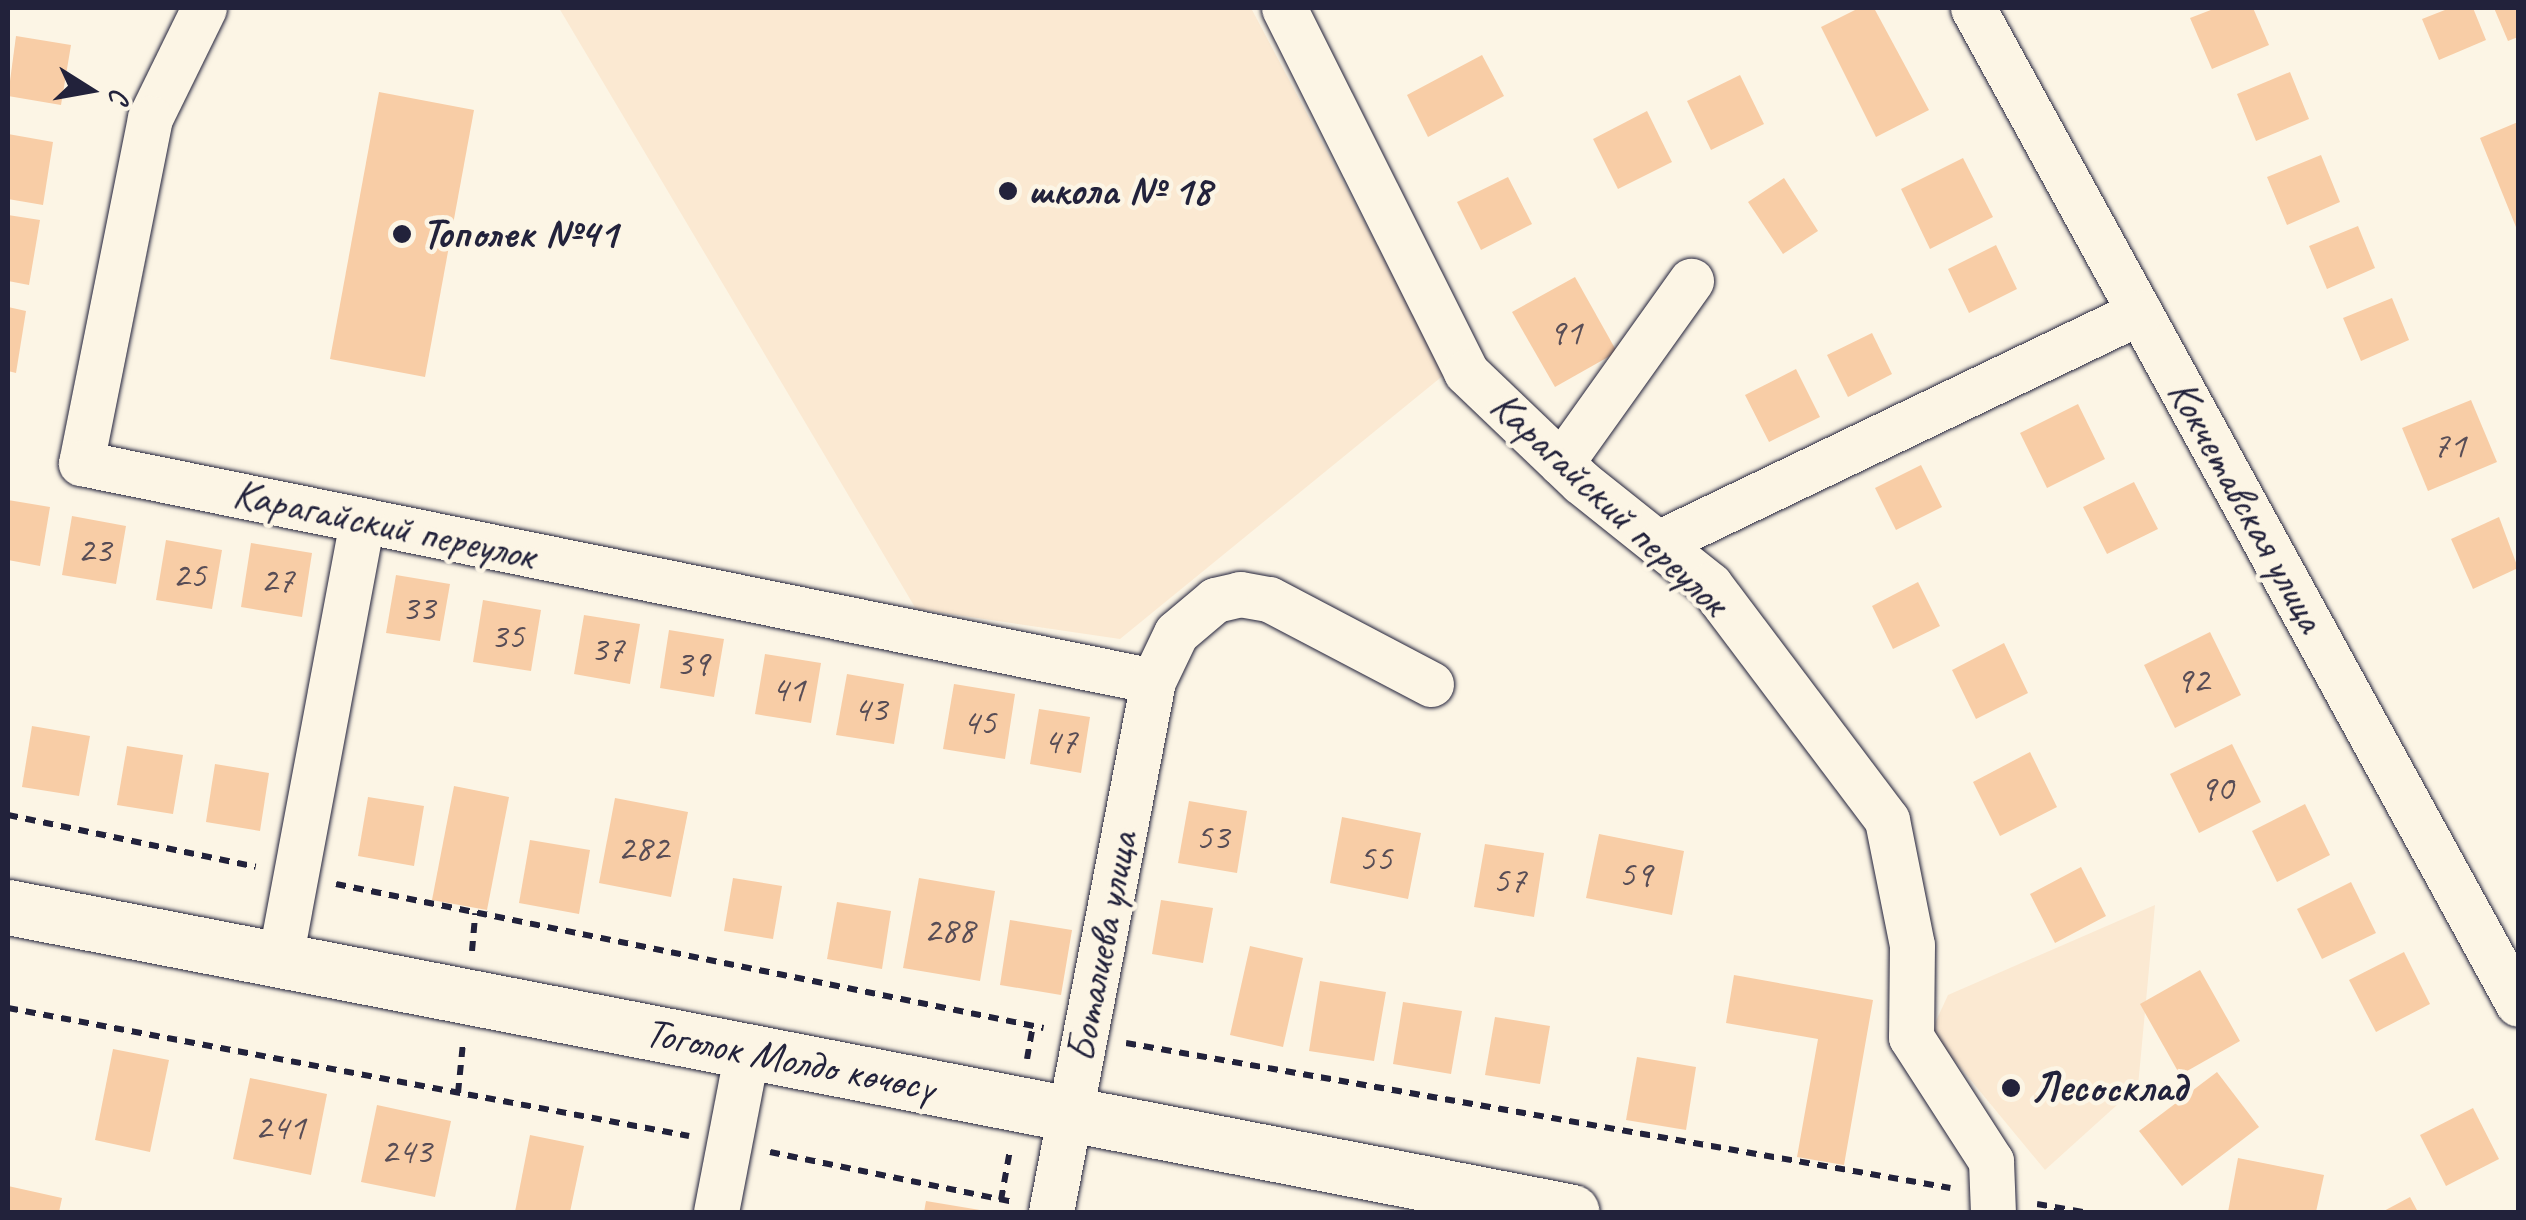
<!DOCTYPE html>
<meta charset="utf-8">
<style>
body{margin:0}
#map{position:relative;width:2526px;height:1220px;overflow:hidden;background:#fcf5e5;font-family:Caveat,sans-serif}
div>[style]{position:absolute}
.built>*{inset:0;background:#fbe9d2}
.building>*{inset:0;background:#f8cda6}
.path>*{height:6px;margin-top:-3px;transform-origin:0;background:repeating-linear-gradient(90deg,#22223b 0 10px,transparent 0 18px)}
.roads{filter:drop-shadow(0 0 2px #22223b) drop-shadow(0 0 2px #22223b)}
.minor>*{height:45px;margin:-22.5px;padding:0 22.5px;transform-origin:22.5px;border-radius:22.5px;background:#fcf5e5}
.major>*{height:55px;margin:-27.5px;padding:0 27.5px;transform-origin:27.5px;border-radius:27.5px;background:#fcf5e5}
.dots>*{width:28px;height:28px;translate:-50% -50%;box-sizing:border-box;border:5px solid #fcf5e5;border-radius:50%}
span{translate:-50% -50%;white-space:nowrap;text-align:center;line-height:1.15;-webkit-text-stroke:9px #fcf5e5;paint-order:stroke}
.number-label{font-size:38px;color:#584d56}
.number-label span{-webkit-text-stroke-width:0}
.poi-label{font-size:42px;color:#22223b;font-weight:700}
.left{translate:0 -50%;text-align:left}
.street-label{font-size:42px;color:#22223b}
.frame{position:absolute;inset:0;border:10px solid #22223b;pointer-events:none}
.north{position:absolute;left:40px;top:40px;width:100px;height:100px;-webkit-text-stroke:8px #fcf5e5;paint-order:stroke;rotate:101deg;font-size:28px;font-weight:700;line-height:40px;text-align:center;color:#22223b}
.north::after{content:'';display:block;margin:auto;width:35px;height:45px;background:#22223b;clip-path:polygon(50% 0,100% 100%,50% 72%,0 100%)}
</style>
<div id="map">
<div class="built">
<div style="clip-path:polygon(559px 8px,1251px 8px,1445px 374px,1120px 639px,916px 609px)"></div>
<div style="clip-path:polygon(2155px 905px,2138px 1086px,2045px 1170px,1931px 1032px,1948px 995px)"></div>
</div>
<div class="building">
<div style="clip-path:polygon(1859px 8px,1874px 8px,1929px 110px,1876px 137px,1821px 27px)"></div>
<div style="clip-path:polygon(2216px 8px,2253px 8px,2269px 45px,2212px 69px,2190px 18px)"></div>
<div style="clip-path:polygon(2450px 8px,2473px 8px,2486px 40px,2439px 60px,2422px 19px)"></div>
<div style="clip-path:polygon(2494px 8px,2518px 8px,2518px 37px,2508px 41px)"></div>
<div style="clip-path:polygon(16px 36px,71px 45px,61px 105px,8px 96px)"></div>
<div style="clip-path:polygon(1482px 55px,1504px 96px,1428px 137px,1407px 95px)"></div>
<div style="clip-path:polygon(2290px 72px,2309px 119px,2256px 141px,2237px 94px)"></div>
<div style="clip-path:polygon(1740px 75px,1764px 124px,1711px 150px,1687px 101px)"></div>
<div style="clip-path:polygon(379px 92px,474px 110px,425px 377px,330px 359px)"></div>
<div style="clip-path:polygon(1647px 111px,1672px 162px,1618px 189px,1593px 139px)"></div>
<div style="clip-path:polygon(2518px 122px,2518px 232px,2480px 138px)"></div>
<div style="clip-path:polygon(8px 134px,53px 142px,43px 205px,8px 199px)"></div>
<div style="clip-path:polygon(2321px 155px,2340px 202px,2287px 225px,2267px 177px)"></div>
<div style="clip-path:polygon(1963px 158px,1993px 217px,1930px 249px,1901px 189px)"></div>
<div style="clip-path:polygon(1508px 177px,1532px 224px,1481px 250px,1457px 202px)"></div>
<div style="clip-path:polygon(1784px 178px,1818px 231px,1783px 254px,1748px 202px)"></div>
<div style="clip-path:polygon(8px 215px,40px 220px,29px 285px,8px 281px)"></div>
<div style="clip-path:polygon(2358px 226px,2375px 268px,2327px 289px,2309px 246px)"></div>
<div style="clip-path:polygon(1996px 245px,2017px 289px,1969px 313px,1948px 269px)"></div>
<div style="clip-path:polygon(1575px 277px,1617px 352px,1555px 387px,1512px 312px)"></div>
<div style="clip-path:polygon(2392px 298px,2409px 340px,2361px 361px,2343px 318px)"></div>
<div style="clip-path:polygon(8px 307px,26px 311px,16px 373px,8px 371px)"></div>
<div style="clip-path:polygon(1872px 333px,1892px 374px,1848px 397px,1827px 355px)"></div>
<div style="clip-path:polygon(1796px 369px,1820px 417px,1769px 442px,1745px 395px)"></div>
<div style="clip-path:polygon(2471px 400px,2497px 462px,2428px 491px,2402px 428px)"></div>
<div style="clip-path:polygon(2078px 404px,2105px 459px,2047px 488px,2020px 433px)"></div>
<div style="clip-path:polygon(1921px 465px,1942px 507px,1896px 530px,1875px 488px)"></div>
<div style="clip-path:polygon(2134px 482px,2158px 529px,2107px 554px,2083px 507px)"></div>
<div style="clip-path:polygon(8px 500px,50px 507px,40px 566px,8px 560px)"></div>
<div style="clip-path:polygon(72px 516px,126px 526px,116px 584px,62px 575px)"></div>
<div style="clip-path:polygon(2499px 517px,2518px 568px,2473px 589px,2451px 539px)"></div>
<div style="clip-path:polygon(166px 540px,222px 550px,212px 609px,156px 600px)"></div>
<div style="clip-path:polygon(251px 543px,312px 553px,302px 617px,241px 607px)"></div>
<div style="clip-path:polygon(396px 575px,450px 584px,440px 641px,386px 633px)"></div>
<div style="clip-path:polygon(1918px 582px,1940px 626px,1893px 649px,1872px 606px)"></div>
<div style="clip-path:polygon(483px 600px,541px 610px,531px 671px,473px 662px)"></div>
<div style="clip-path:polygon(584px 615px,640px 624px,630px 684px,574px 674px)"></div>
<div style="clip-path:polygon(669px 630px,724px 639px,714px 697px,660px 688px)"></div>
<div style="clip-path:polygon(2210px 632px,2241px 695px,2175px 728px,2144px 665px)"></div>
<div style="clip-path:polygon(2004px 643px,2028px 693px,1976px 719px,1952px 670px)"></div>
<div style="clip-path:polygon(765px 654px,821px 663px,811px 723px,755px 714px)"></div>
<div style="clip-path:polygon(847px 674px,904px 684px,894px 744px,836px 735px)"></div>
<div style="clip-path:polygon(954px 684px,1015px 694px,1005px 759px,943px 749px)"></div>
<div style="clip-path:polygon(1039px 709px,1090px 717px,1081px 773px,1030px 764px)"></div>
<div style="clip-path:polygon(32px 726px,90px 736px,79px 796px,22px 787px)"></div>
<div style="clip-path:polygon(2232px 744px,2261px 802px,2199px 833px,2170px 774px)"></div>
<div style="clip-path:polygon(127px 746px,183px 755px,173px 814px,117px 805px)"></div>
<div style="clip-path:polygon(2030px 752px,2057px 807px,2000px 836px,1973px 782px)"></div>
<div style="clip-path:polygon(215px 764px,269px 773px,260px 831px,206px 822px)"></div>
<div style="clip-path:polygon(454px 786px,509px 797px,487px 910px,432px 900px)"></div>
<div style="clip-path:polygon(368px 797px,424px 806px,414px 866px,358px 856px)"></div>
<div style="clip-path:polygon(615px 798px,688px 812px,671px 897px,599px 883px)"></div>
<div style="clip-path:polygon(1189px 801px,1247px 811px,1237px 873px,1178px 863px)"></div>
<div style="clip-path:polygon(2305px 804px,2330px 855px,2277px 882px,2252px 831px)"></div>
<div style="clip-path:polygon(1342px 817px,1421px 833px,1408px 899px,1330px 883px)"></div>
<div style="clip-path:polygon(1599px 834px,1684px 851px,1672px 915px,1586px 898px)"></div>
<div style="clip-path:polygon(530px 840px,590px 850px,579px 914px,519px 903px)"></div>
<div style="clip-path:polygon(1485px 844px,1544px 853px,1534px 917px,1474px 907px)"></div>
<div style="clip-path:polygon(2081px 867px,2106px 916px,2055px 943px,2030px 894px)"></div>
<div style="clip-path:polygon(733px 878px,782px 886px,773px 939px,724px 931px)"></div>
<div style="clip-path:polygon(919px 878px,995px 891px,980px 981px,903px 968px)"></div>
<div style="clip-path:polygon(2351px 882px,2376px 933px,2322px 959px,2297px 909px)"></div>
<div style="clip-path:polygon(1161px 900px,1213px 908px,1203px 963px,1152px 954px)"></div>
<div style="clip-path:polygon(837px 902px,891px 911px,882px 969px,827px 959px)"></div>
<div style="clip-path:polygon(1010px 920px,1072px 930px,1061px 995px,1000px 985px)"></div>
<div style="clip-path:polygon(1250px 946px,1303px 958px,1283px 1047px,1230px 1035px)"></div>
<div style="clip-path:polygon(2404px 952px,2430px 1004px,2376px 1032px,2349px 980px)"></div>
<div style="clip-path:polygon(2200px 970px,2240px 1041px,2180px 1075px,2140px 1004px)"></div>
<div style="clip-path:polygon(1734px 975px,1873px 1000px,1844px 1165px,1797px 1157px,1818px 1039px,1726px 1023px)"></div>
<div style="clip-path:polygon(1320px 981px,1386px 992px,1374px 1061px,1309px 1051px)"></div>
<div style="clip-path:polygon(1403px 1002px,1462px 1011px,1451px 1074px,1393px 1064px)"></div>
<div style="clip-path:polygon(1495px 1017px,1550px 1026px,1540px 1084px,1485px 1075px)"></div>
<div style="clip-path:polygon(113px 1049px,169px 1060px,150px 1152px,95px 1140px)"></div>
<div style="clip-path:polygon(1637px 1057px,1696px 1067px,1686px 1130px,1626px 1120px)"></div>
<div style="clip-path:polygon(2217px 1072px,2259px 1127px,2182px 1186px,2139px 1131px)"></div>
<div style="clip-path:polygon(250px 1078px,327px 1094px,311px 1175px,233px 1159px)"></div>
<div style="clip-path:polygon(377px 1105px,451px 1121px,435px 1197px,361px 1182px)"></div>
<div style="clip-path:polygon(2473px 1108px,2499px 1159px,2446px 1186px,2420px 1135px)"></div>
<div style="clip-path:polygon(530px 1135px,584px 1146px,570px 1212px,515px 1212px)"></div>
<div style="clip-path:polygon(2238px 1158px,2324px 1175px,2316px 1212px,2228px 1212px)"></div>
<div style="clip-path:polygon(8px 1186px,62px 1198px,59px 1212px,8px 1212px)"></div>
<div style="clip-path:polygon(2410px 1197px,2418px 1212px,2382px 1212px)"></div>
<div style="clip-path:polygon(926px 1201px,980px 1210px,980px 1212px,924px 1212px)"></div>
</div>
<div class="path">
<div style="left:8px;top:815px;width:253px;rotate:11.8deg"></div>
<div style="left:336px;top:884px;width:722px;rotate:11.5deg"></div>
<div style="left:472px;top:951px;width:38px;rotate:-85deg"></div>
<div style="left:8px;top:1008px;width:693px;rotate:10.65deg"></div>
<div style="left:1126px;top:1043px;width:837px;rotate:9.98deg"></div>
<div style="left:1027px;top:1059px;width:34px;rotate:-80deg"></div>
<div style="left:458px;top:1093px;width:50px;rotate:-84.3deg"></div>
<div style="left:770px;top:1152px;width:248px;rotate:11.6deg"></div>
<div style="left:1001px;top:1200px;width:51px;rotate:-79.8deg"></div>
<div style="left:2037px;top:1204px;width:48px;rotate:9.7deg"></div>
</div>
<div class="roads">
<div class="minor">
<div style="left:204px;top:8px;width:123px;rotate:116.1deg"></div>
<div style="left:150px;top:118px;width:352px;rotate:101.3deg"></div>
<div style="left:81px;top:463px;width:1094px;rotate:11.49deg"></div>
<div style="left:1284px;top:8px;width:407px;rotate:63.4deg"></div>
<div style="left:1466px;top:372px;width:159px;rotate:43.7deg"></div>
<div style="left:1581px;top:482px;width:165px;rotate:38.6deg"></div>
<div style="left:1710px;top:585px;width:294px;rotate:53deg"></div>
<div style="left:1887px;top:820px;width:127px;rotate:78.7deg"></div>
<div style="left:1912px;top:945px;width:92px;rotate:90.6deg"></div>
<div style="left:1911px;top:1037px;width:148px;rotate:57.2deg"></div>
<div style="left:1991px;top:1161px;width:51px;rotate:87.8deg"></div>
<div style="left:1973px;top:8px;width:1135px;rotate:61.31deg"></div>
<div style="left:1561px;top:463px;width:224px;rotate:-54.5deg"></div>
<div style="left:1658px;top:543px;width:534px;rotate:-25.61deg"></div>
<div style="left:280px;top:959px;width:446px;rotate:-79.4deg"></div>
<div style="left:716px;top:1212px;width:164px;rotate:-79.1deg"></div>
<div style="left:1051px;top:1212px;width:541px;rotate:-79.13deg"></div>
<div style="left:1153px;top:681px;width:53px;rotate:-64.4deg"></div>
<div style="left:1176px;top:633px;width:51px;rotate:-40.2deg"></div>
<div style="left:1215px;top:600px;width:26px;rotate:-13deg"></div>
<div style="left:1240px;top:594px;width:29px;rotate:10deg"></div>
<div style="left:1269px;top:599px;width:183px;rotate:27.7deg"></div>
</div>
<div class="major">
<div style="left:8px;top:907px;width:1593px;rotate:11.03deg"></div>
</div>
</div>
<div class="dots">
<div style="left:1008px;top:191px;background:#22223b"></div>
<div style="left:402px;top:234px;background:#22223b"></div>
<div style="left:2011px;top:1088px;background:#22223b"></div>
</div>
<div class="number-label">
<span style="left:1565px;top:332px">91</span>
<span style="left:2449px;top:445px">71</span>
<span style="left:94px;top:550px">23</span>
<span style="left:189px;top:575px">25</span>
<span style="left:277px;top:580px">27</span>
<span style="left:418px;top:608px">33</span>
<span style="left:507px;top:636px">35</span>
<span style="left:607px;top:649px">37</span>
<span style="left:692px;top:663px">39</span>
<span style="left:2192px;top:680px">92</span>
<span style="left:788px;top:689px">41</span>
<span style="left:870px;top:709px">43</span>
<span style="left:979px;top:722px">45</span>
<span style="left:1060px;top:741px">47</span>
<span style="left:2216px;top:788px">90</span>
<span style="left:1212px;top:837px">53</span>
<span style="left:643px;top:848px">282</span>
<span style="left:1375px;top:858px">55</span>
<span style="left:1635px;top:874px">59</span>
<span style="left:1509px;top:880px">57</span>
<span style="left:949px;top:930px">288</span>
<span style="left:280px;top:1127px">241</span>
<span style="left:406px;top:1151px">243</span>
</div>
<div class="poi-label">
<span class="left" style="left:1028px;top:191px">школа № 18</span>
<span class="left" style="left:422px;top:234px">Тополек №41</span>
<span class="left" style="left:2031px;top:1088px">Лесосклад</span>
</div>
<div class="street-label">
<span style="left:1609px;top:504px;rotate:43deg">Карагайский переулок</span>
<span style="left:2246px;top:506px;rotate:61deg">Кокчетавская улица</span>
<span style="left:384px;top:525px;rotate:12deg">Карагайский переулок</span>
<span style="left:1102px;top:947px;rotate:-79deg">Боталиева улица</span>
<span style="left:790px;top:1060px;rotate:11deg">Тоголок Молдо көчөсү</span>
</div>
<div class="frame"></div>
<div class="north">С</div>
</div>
